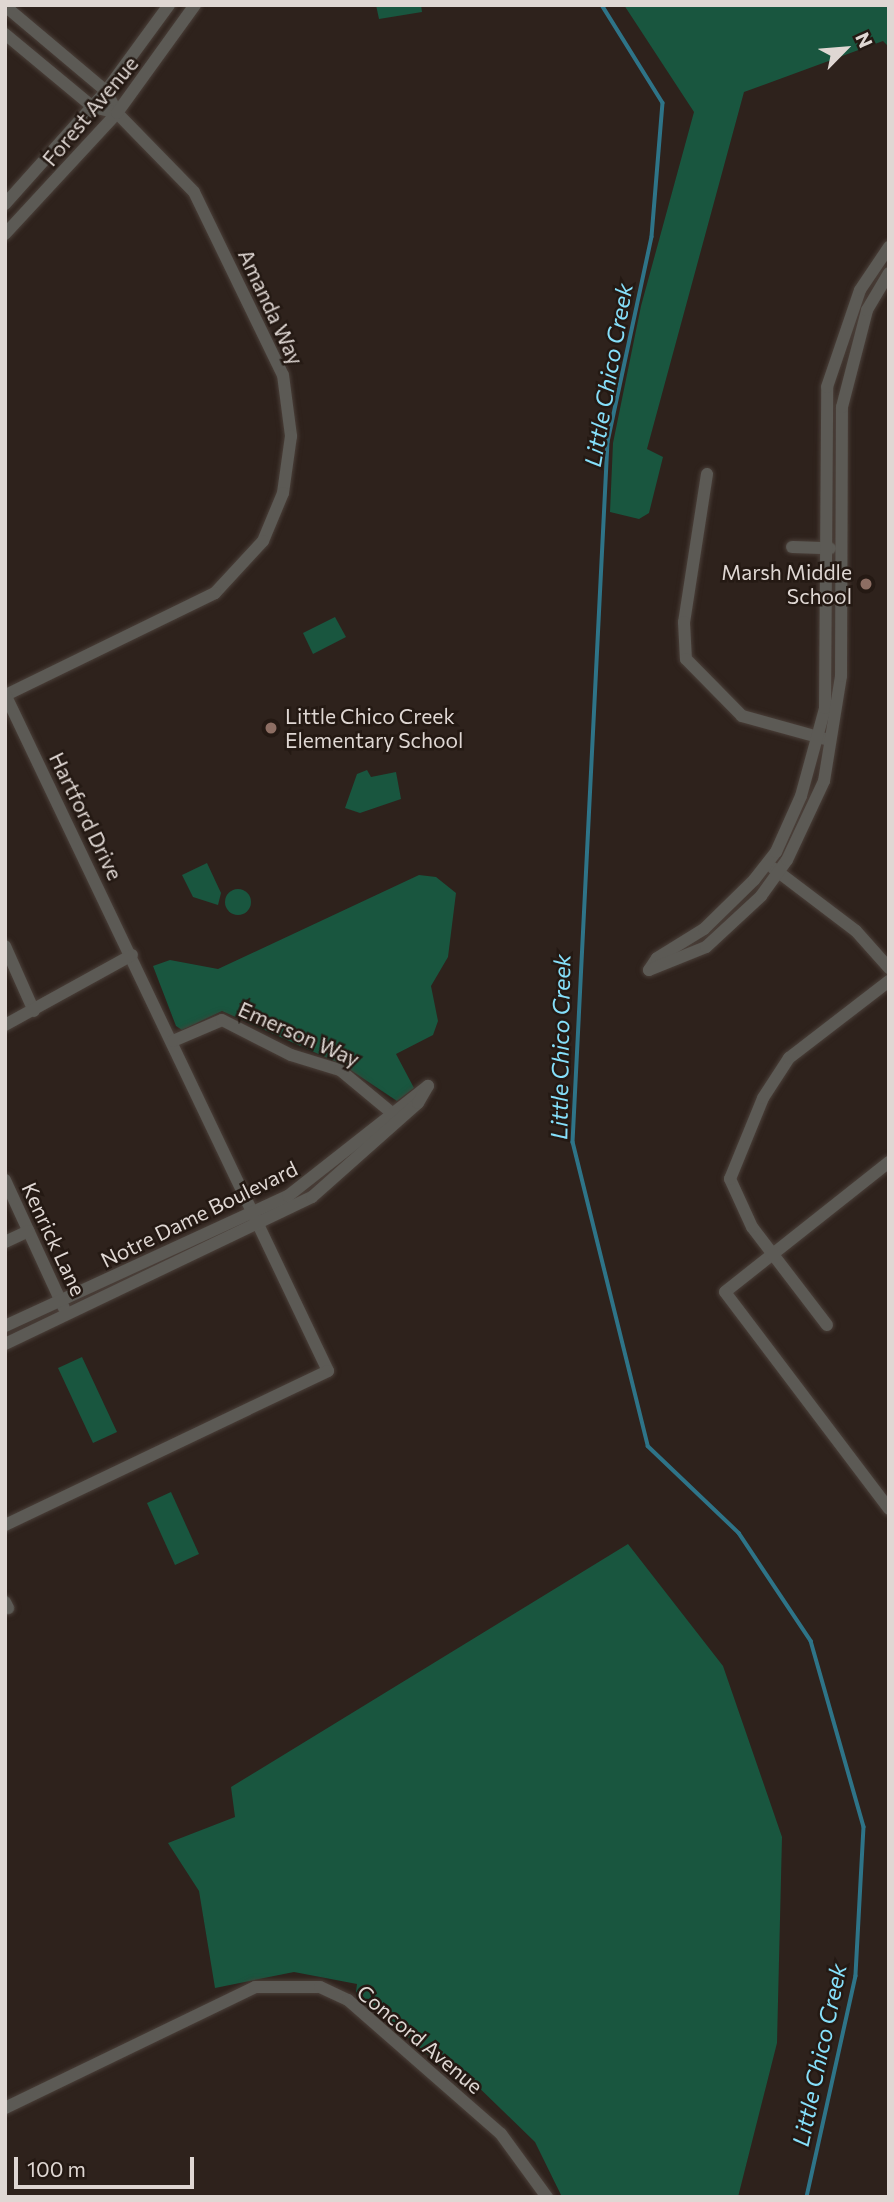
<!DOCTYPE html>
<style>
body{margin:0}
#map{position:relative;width:894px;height:2202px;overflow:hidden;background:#2e221c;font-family:Commissioner,sans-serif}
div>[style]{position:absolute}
.green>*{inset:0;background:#19563f}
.round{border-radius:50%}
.stream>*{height:3.5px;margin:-1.75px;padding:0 1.75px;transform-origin:1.75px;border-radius:1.75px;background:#2e7488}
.roads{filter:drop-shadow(0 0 2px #4a3f39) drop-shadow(0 0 2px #4a3f39)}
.minor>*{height:12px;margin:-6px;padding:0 6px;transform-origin:6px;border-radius:6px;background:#5c5a55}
.dots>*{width:19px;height:19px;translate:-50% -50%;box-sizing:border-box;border:4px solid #241913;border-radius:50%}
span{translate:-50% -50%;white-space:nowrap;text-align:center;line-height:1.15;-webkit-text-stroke:5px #241913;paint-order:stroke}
.street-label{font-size:21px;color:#dfd7d3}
.poi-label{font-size:21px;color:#dfd7d3}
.right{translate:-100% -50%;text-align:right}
.left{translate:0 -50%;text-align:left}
.water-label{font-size:23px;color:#86e0fb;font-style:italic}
.frame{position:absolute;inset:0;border:7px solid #dfd7d3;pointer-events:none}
.north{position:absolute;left:810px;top:14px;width:70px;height:70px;-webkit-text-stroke:5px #241913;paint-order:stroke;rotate:65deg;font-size:19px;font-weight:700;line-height:28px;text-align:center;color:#dfd7d3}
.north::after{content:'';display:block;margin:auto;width:24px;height:32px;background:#dfd7d3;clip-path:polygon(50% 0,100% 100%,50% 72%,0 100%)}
.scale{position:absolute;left:14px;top:2157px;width:180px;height:32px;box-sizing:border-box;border:4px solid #dfd7d3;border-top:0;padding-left:9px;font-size:21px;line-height:24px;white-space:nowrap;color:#dfd7d3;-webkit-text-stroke:5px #241913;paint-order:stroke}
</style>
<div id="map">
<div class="green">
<div style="clip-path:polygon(376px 5px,421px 5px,422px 12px,379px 19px)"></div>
<div style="clip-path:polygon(624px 5px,889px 5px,889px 47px,883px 41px,744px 92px,647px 449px,663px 457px,649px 513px,639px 519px,610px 512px,613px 443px,641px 306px,694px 112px)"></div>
<div style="clip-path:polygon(335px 617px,346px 637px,313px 654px,303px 633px)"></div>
<div style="clip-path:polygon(367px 770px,371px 777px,396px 772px,401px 799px,360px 813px,345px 808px,357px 774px)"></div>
<div style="clip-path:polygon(207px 863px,221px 893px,218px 905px,193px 897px,182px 875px)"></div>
<div style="clip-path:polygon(419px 875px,436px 877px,456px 893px,448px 957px,431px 986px,438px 1021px,433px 1035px,396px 1054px,414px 1088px,397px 1101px,343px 1065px,222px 1011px,182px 1030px,176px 1026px,153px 966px,170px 960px,218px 969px)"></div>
<div class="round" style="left:225px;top:889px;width:26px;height:26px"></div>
<div style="clip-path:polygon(82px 1357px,117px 1432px,93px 1443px,58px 1368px)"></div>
<div style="clip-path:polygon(171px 1492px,199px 1554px,175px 1565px,147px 1503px)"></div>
<div style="clip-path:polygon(628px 1544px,723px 1666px,782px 1837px,777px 2043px,738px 2197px,562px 2197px,535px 2142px,469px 2078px,443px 2068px,356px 1992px,357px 1984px,294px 1972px,215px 1988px,199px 1891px,168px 1843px,235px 1817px,231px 1787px)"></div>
</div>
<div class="stream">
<div style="left:602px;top:5px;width:115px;rotate:58.1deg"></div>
<div style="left:663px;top:103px;width:134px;rotate:94.7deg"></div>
<div style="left:652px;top:237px;width:210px;rotate:102.1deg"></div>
<div style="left:608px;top:442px;width:701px;rotate:92.86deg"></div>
<div style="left:573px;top:1142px;width:313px;rotate:76.1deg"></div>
<div style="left:648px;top:1446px;width:126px;rotate:43.7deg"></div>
<div style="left:739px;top:1533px;width:130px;rotate:56.3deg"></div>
<div style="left:811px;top:1641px;width:193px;rotate:74.1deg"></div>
<div style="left:864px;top:1827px;width:149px;rotate:93.1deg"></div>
<div style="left:856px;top:1976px;width:226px;rotate:102.5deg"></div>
</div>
<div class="roads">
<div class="minor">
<div style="left:5px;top:6px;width:132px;rotate:40.1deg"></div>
<div style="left:106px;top:91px;width:25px;rotate:63deg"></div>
<div style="left:117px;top:113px;width:110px;rotate:45.7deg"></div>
<div style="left:194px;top:192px;width:203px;rotate:64.1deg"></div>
<div style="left:283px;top:375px;width:62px;rotate:82.5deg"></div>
<div style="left:291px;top:436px;width:58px;rotate:98deg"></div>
<div style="left:283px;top:493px;width:52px;rotate:112.6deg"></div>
<div style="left:263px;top:541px;width:71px;rotate:132.7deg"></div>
<div style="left:215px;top:593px;width:233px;rotate:154deg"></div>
<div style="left:5px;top:34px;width:114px;rotate:39.7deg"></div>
<div style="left:93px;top:107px;width:25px;rotate:14deg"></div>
<div style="left:5px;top:204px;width:152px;rotate:-48.2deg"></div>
<div style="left:106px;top:91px;width:107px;rotate:-53.8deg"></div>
<div style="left:5px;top:234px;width:165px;rotate:-47.2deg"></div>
<div style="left:117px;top:113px;width:133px;rotate:-54.2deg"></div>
<div style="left:707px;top:474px;width:150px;rotate:98.8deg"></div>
<div style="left:684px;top:622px;width:37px;rotate:87deg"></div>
<div style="left:686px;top:659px;width:80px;rotate:45.5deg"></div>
<div style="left:742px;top:716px;width:86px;rotate:15.5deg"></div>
<div style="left:792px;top:547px;width:38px;rotate:2deg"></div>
<div style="left:5px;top:694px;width:750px;rotate:64.49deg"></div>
<div style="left:328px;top:1371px;width:358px;rotate:154.5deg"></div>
<div style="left:773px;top:868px;width:104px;rotate:37.2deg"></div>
<div style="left:856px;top:931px;width:50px;rotate:48.3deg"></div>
<div style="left:5px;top:946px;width:71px;rotate:66deg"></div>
<div style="left:649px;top:970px;width:14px;rotate:-56deg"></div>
<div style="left:657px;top:958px;width:55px;rotate:-31.7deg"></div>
<div style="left:704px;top:929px;width:70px;rotate:-44.4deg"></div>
<div style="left:754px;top:880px;width:36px;rotate:-52deg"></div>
<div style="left:776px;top:852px;width:61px;rotate:-65.9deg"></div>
<div style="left:801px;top:796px;width:91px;rotate:-74.7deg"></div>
<div style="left:825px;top:708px;width:321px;rotate:-89.6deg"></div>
<div style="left:827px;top:387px;width:102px;rotate:-71.2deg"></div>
<div style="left:860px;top:290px;width:52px;rotate:-56deg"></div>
<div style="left:649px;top:970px;width:61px;rotate:-22deg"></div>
<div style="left:706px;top:947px;width:75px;rotate:-42.8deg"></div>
<div style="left:761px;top:896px;width:44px;rotate:-54.2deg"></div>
<div style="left:787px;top:860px;width:87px;rotate:-64.9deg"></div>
<div style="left:824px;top:781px;width:106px;rotate:-80.8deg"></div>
<div style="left:841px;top:676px;width:269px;rotate:-89.8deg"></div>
<div style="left:842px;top:407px;width:100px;rotate:-75.5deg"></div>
<div style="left:867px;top:310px;width:43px;rotate:-59.3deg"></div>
<div style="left:5px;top:1025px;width:145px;rotate:-28.9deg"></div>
<div style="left:173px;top:1041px;width:53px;rotate:-23.2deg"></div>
<div style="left:222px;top:1020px;width:77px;rotate:26.9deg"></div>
<div style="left:291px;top:1055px;width:51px;rotate:17deg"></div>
<div style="left:340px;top:1070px;width:75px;rotate:39.6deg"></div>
<div style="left:889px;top:1162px;width:209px;rotate:141.6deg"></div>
<div style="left:725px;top:1292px;width:272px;rotate:52.9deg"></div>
<div style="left:5px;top:1180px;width:141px;rotate:65.3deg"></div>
<div style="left:5px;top:1242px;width:26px;rotate:-25deg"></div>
<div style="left:827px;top:1325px;width:123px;rotate:-127.4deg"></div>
<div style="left:752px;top:1227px;width:53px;rotate:-114.6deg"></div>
<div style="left:730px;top:1179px;width:87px;rotate:-67.8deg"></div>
<div style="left:763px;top:1098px;width:48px;rotate:-57deg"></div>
<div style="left:789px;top:1058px;width:126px;rotate:-37.6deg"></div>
<div style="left:5px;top:1326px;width:311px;rotate:-24.7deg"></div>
<div style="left:288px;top:1196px;width:178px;rotate:-38.2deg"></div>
<div style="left:5px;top:1344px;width:340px;rotate:-25.6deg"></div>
<div style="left:312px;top:1197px;width:142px;rotate:-41.6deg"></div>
<div style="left:418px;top:1103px;width:20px;rotate:-60deg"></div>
<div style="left:5px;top:1602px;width:7px;rotate:63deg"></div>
<div style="left:5px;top:2108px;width:278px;rotate:-25.8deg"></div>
<div style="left:255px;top:1987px;width:65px"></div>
<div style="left:320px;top:1987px;width:31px;rotate:25deg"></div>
<div style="left:348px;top:2000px;width:203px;rotate:41.2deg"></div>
<div style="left:501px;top:2134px;width:78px;rotate:53.9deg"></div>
</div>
</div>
<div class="dots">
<div style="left:866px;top:584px;background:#8d6e63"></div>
<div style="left:271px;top:728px;background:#8d6e63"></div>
</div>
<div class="street-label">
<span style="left:90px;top:111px;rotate:-50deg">Forest Avenue</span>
<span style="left:271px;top:307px;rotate:65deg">Amanda Way</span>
<span style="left:86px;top:816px;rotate:64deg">Hartford Drive</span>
<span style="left:299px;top:1034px;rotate:24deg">Emerson Way</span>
<span style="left:199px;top:1214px;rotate:-26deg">Notre Dame Boulevard</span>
<span style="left:54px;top:1239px;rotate:65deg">Kenrick Lane</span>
<span style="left:420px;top:2039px;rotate:40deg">Concord Avenue</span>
</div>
<div class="poi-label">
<span class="right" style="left:852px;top:584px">Marsh Middle<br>School</span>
<span class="left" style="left:285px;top:728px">Little Chico Creek<br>Elementary School</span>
</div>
<div class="water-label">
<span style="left:608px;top:375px;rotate:-80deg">Little Chico Creek</span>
<span style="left:560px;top:1047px;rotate:-89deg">Little Chico Creek</span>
<span style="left:819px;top:2055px;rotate:-78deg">Little Chico Creek</span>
</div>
<div class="frame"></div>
<div class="north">N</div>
<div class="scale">100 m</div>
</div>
